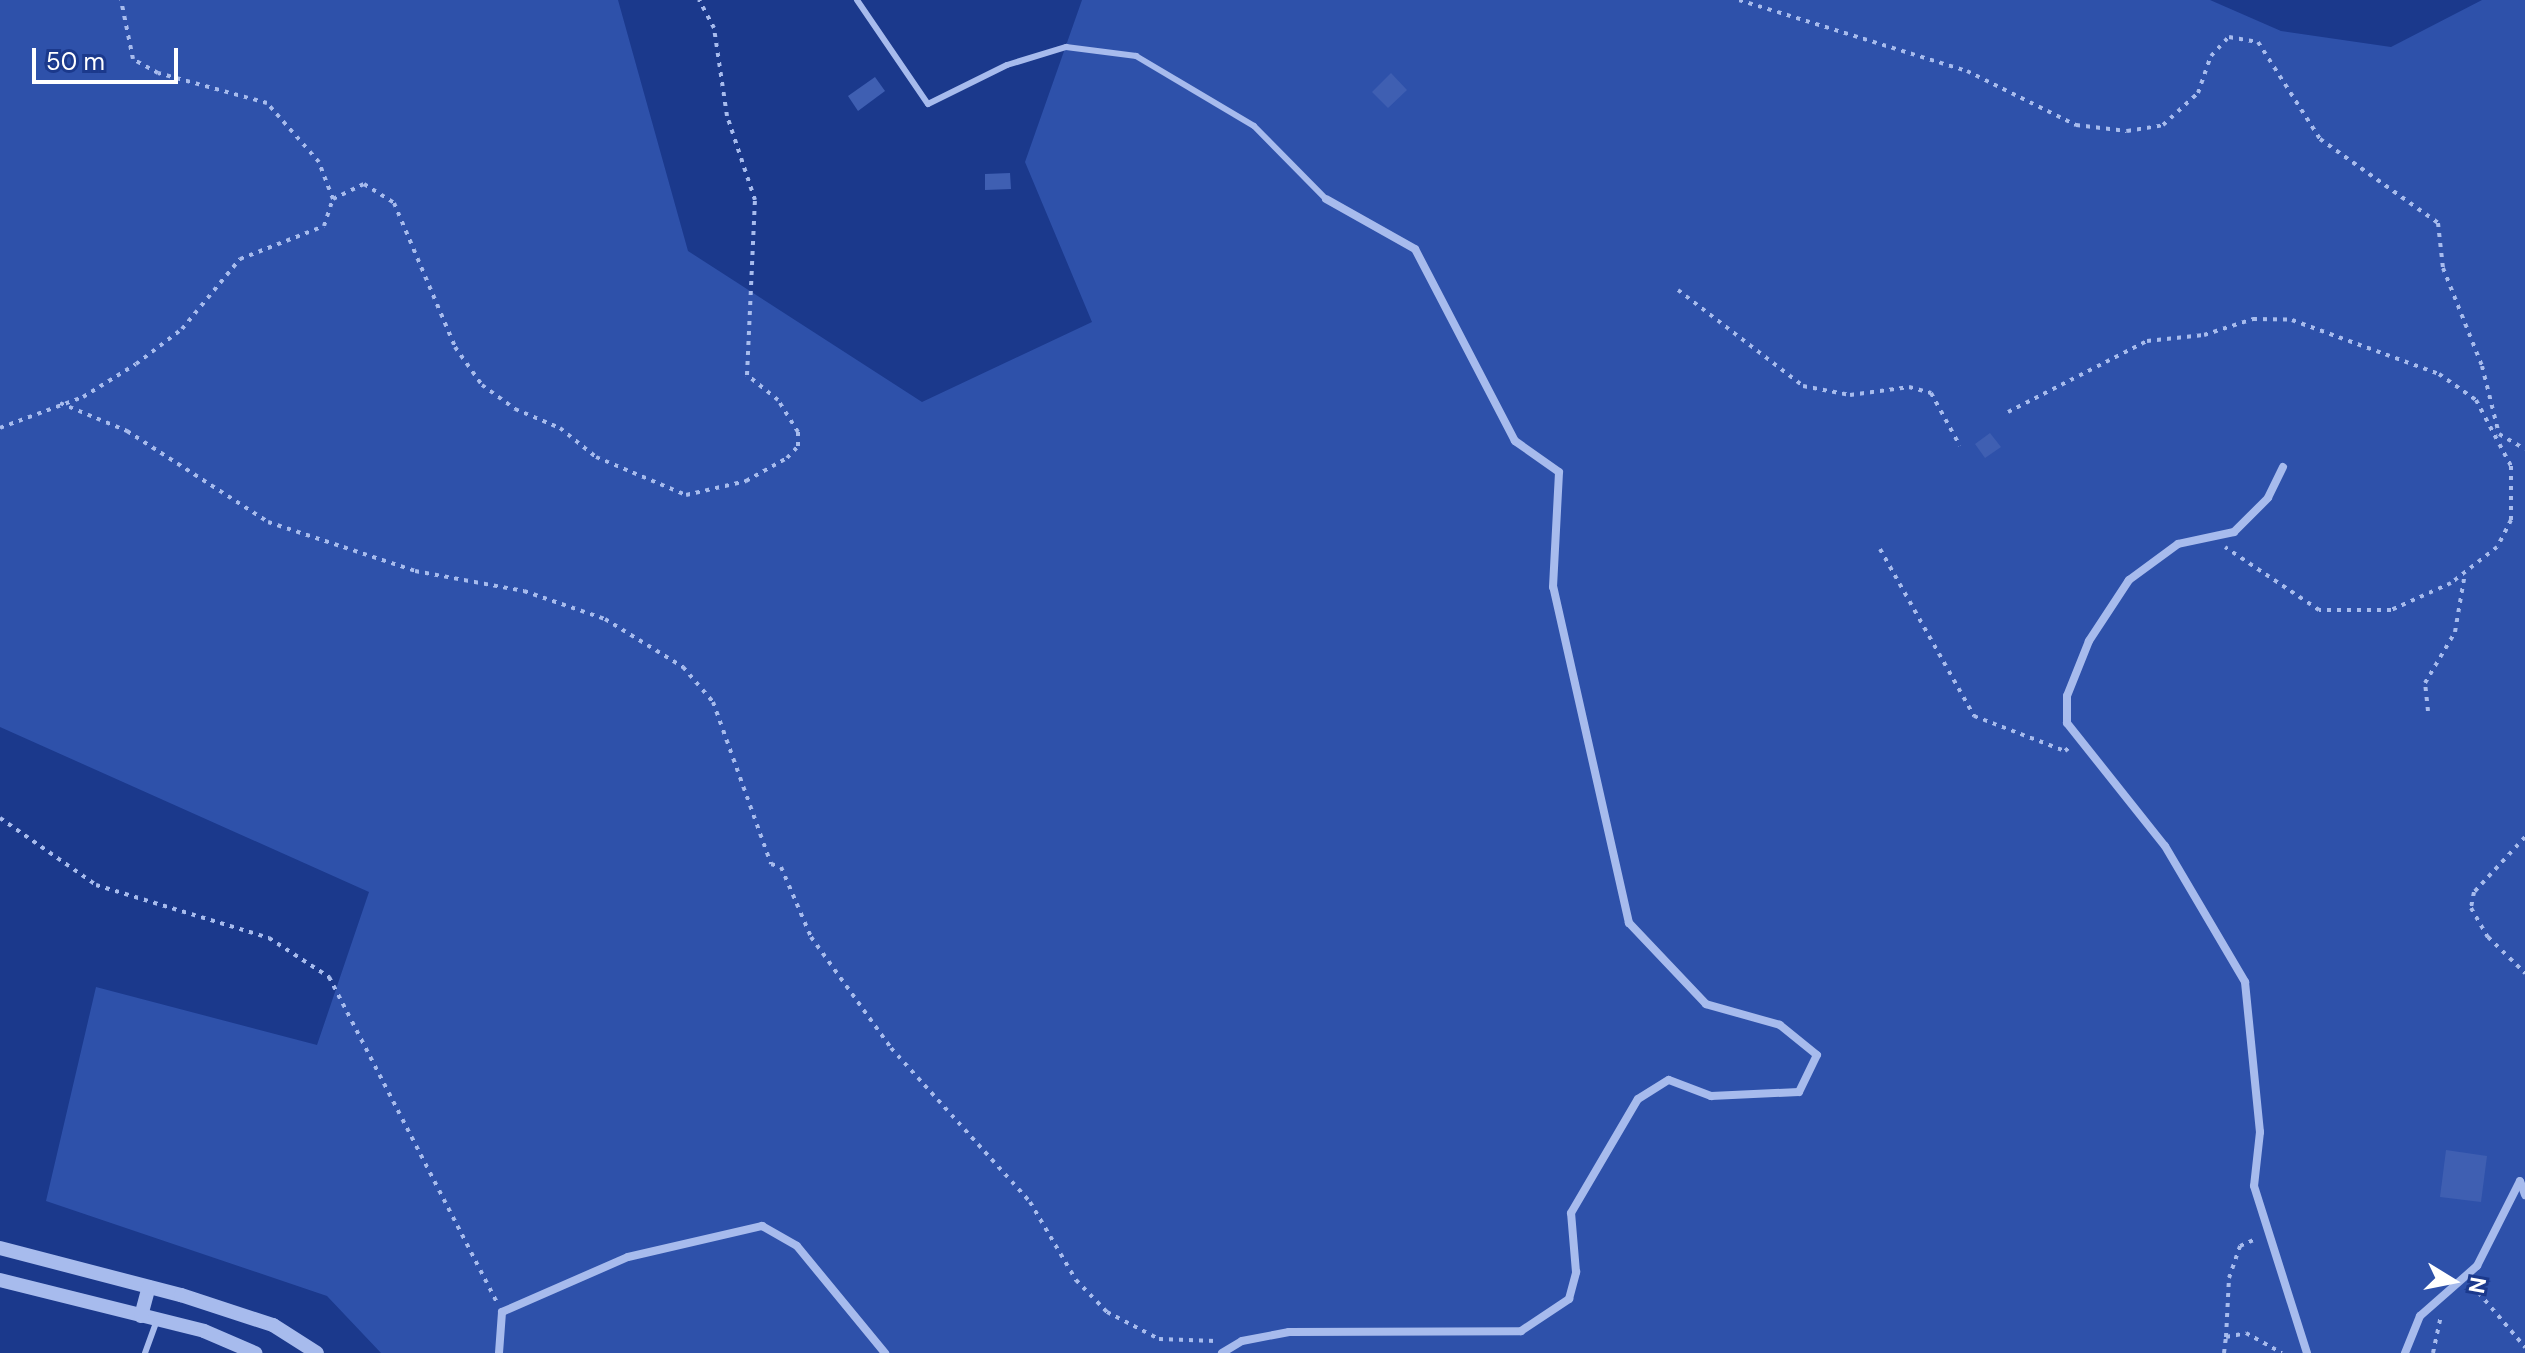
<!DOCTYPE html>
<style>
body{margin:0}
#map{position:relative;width:2525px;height:1353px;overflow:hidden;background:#1b398c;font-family:"DM Sans",sans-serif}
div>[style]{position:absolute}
.green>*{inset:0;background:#2e51aa}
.building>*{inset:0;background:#3f5fb2}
.path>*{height:4px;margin-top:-2px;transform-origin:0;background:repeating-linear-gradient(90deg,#a7bbed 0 4px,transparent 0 10px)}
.service>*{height:6px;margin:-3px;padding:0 3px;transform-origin:3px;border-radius:3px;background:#a7bbed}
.minor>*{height:8px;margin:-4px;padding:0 4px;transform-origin:4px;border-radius:4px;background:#a7bbed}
.tertiary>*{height:14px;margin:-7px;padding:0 7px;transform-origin:7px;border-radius:7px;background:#a7bbed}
span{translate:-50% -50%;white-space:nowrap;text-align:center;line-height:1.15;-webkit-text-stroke:6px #1b398c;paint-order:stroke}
.north{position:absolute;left:2413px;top:1241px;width:80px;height:80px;-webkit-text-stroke:6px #1b398c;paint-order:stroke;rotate:100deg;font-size:22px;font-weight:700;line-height:32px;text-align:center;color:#fff}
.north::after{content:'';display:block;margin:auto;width:28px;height:36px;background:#fff;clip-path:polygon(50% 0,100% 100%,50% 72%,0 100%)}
.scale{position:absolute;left:32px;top:48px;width:146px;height:36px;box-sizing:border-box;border:4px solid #fff;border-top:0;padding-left:10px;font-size:24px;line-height:28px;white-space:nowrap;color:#fff;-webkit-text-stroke:6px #1b398c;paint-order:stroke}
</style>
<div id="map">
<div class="green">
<div style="clip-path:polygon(0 0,618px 0,688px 251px,922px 402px,1092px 322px,1025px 162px,1082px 0,2210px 0,2281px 31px,2391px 47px,2482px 0,2525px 0,2525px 1353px,381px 1353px,327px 1296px,46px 1201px,96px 987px,317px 1045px,369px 892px,0 727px)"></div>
</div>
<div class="building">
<div style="clip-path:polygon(1391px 73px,1407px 90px,1388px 108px,1372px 92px)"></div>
<div style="clip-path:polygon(875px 77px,885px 91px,858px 111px,848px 96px)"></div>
<div style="clip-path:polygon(1010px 173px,1011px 189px,985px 190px,985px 174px)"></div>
<div style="clip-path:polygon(1990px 433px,2001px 447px,1985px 458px,1975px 444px)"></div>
<div style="clip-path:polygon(2446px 1150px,2487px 1156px,2481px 1202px,2440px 1197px)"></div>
</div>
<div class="path">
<div style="left:1739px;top:0;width:239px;rotate:17.3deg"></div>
<div style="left:1967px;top:71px;width:122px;rotate:26.4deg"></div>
<div style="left:2076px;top:125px;width:51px;rotate:6.7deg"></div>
<div style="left:2127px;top:131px;width:36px;rotate:-9deg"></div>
<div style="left:2163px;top:125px;width:47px;rotate:-42.4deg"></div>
<div style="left:2198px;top:93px;width:39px;rotate:-71deg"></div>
<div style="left:2211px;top:56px;width:26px;rotate:-47deg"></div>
<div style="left:2229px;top:37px;width:29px;rotate:10deg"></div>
<div style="left:2258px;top:42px;width:115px;rotate:57.4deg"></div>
<div style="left:2320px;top:139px;width:145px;rotate:35.4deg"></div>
<div style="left:2438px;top:223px;width:45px;rotate:83.7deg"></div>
<div style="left:2443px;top:268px;width:105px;rotate:68.3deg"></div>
<div style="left:2482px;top:366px;width:70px;rotate:76deg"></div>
<div style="left:2499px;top:434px;width:30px;rotate:30deg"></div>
<div style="left:333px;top:199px;width:34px;rotate:-26deg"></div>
<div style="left:364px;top:184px;width:36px;rotate:32deg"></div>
<div style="left:394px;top:203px;width:156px;rotate:67deg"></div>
<div style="left:455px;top:347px;width:47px;rotate:54.6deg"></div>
<div style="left:482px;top:385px;width:41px;rotate:36deg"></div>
<div style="left:515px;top:409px;width:49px;rotate:22.9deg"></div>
<div style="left:560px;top:428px;width:46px;rotate:38.9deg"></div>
<div style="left:596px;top:457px;width:98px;rotate:22.9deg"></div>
<div style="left:686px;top:495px;width:62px;rotate:-13.1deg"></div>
<div style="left:746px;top:481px;width:47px;rotate:-29.3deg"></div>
<div style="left:787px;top:458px;width:16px;rotate:-47deg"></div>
<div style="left:798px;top:446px;width:14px;rotate:-90deg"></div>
<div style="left:798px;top:432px;width:38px;rotate:-122deg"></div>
<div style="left:778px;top:400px;width:40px;rotate:-141deg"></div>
<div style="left:747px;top:375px;width:175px;rotate:-87.4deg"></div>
<div style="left:755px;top:200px;width:89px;rotate:-108.4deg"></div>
<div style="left:727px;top:116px;width:89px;rotate:-98.4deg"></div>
<div style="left:714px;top:28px;width:32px;rotate:-118deg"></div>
<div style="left:1678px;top:290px;width:158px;rotate:37.5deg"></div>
<div style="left:1803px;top:386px;width:48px;rotate:10.8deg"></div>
<div style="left:1850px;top:395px;width:60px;rotate:-7.7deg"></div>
<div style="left:1909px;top:387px;width:23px;rotate:15deg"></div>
<div style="left:1931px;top:393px;width:60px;rotate:61.3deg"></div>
<div style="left:60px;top:403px;width:73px;rotate:22.7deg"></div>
<div style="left:127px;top:431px;width:168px;rotate:32.8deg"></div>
<div style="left:268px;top:522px;width:155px;rotate:18.4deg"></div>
<div style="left:415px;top:571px;width:111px;rotate:10.4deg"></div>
<div style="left:524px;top:591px;width:86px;rotate:19.1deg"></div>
<div style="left:605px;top:619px;width:92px;rotate:31.6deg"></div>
<div style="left:683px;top:667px;width:46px;rotate:49.4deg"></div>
<div style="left:713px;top:702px;width:172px;rotate:70.3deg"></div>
<div style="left:771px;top:864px;width:10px;rotate:17deg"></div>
<div style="left:781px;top:867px;width:76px;rotate:66.8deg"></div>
<div style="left:811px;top:937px;width:137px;rotate:54.2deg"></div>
<div style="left:891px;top:1048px;width:207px;rotate:47.9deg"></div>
<div style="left:1030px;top:1202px;width:91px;rotate:59.5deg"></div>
<div style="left:1076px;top:1280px;width:45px;rotate:45.9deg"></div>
<div style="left:1107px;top:1312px;width:59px;rotate:27.4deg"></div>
<div style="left:1159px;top:1339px;width:57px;rotate:2deg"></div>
<div style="left:2008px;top:412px;width:156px;rotate:-27.1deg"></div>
<div style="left:2147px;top:341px;width:57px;rotate:-6deg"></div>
<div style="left:2204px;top:335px;width:52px;rotate:-18.1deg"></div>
<div style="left:2253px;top:319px;width:39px;rotate:1deg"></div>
<div style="left:2292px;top:320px;width:157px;rotate:20.2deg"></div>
<div style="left:2439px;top:374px;width:45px;rotate:35.1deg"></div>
<div style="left:2476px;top:400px;width:75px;rotate:62.1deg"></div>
<div style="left:2511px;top:466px;width:54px;rotate:90deg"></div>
<div style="left:2511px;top:520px;width:30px;rotate:117deg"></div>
<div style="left:2497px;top:547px;width:58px;rotate:142deg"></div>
<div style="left:2451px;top:583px;width:66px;rotate:155.8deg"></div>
<div style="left:2391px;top:610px;width:72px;rotate:180deg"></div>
<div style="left:2319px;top:610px;width:113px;rotate:-146.2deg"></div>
<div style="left:0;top:428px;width:89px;rotate:-20.5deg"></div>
<div style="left:83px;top:397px;width:62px;rotate:-31.9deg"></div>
<div style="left:136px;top:364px;width:58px;rotate:-37.3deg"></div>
<div style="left:182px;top:329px;width:91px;rotate:-50.4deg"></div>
<div style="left:240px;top:259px;width:90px;rotate:-21.4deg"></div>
<div style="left:324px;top:226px;width:28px;rotate:-72deg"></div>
<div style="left:333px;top:199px;width:40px;rotate:-111deg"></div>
<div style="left:319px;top:162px;width:79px;rotate:-131.4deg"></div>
<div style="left:267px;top:103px;width:113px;rotate:-164.6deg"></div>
<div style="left:158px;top:73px;width:29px;rotate:-151deg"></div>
<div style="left:133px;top:59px;width:60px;rotate:-101.5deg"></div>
<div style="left:1880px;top:549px;width:192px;rotate:60.6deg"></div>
<div style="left:1974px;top:716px;width:97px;rotate:21deg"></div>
<div style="left:2065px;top:751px;width:8px;rotate:-40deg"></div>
<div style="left:2428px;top:711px;width:28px;rotate:-96deg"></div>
<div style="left:2425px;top:683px;width:59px;rotate:-59.5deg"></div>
<div style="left:2455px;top:632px;width:60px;rotate:-80.4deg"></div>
<div style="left:0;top:818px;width:117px;rotate:34.9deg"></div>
<div style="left:96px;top:885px;width:181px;rotate:17deg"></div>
<div style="left:269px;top:938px;width:72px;rotate:33deg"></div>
<div style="left:329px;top:977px;width:365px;rotate:62.7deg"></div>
<div style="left:2525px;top:837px;width:75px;rotate:132.8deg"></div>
<div style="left:2474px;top:892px;width:16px;rotate:101deg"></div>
<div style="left:2471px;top:908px;width:34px;rotate:60deg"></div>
<div style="left:2488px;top:937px;width:52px;rotate:44.2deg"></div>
<div style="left:2472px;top:1285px;width:82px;rotate:49.5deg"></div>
<div style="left:2226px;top:1337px;width:59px;rotate:-87.1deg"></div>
<div style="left:2229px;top:1278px;width:34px;rotate:-71deg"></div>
<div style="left:2240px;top:1246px;width:17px;rotate:-24deg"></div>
<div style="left:2224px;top:1353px;width:16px;rotate:-83deg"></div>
<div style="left:2226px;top:1337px;width:20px;rotate:-11deg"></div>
<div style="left:2246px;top:1333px;width:41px;rotate:29.1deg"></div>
<div style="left:2433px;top:1353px;width:38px;rotate:-78deg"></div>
</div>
<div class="service">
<div style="left:857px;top:0;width:126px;rotate:55.7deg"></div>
<div style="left:928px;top:104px;width:88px;rotate:-26.3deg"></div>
<div style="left:1007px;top:65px;width:62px;rotate:-17deg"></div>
<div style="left:1066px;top:47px;width:71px;rotate:7.3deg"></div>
<div style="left:1136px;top:56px;width:137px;rotate:30.7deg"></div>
<div style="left:1254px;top:126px;width:103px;rotate:45.4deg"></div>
<div style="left:145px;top:1353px;width:35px;rotate:-70deg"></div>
</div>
<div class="minor">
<div style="left:2283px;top:467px;width:34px;rotate:116deg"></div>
<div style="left:2268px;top:498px;width:48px;rotate:135deg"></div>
<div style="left:2234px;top:532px;width:57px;rotate:167.9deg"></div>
<div style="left:2178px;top:544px;width:61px;rotate:143.7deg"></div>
<div style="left:2129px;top:580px;width:73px;rotate:123.3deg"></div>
<div style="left:2089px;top:641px;width:59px;rotate:111.8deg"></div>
<div style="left:2067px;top:696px;width:27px;rotate:90deg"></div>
<div style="left:2067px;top:723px;width:157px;rotate:51.5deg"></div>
<div style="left:2165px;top:846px;width:158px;rotate:59.5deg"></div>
<div style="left:2245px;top:982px;width:151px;rotate:84.3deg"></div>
<div style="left:2260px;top:1132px;width:54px;rotate:96.3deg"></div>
<div style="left:2254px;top:1186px;width:175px;rotate:72.4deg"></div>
<div style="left:2520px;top:1181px;width:15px;rotate:70deg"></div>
<div style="left:499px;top:1353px;width:41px;rotate:-85.8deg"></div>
<div style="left:502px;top:1312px;width:137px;rotate:-23.6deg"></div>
<div style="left:628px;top:1257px;width:138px;rotate:-13deg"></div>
<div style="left:762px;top:1226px;width:40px;rotate:29.7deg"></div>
<div style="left:797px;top:1246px;width:139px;rotate:50.6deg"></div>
<div style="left:1222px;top:1353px;width:23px;rotate:-31deg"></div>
<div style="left:1242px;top:1341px;width:48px;rotate:-10.8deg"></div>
<div style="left:1289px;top:1332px;width:232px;rotate:-0.2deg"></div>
<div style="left:1521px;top:1331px;width:58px;rotate:-33.7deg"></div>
<div style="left:1569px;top:1299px;width:28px;rotate:-75deg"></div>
<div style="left:1576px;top:1272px;width:59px;rotate:-94.8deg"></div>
<div style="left:1571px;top:1213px;width:132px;rotate:-59.6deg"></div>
<div style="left:1638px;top:1099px;width:36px;rotate:-32deg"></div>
<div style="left:1669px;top:1080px;width:45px;rotate:20.9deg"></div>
<div style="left:1711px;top:1096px;width:88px;rotate:-2.6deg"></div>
<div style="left:1799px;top:1092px;width:41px;rotate:-64.1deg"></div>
<div style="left:1817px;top:1055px;width:48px;rotate:-141deg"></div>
<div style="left:1780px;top:1025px;width:77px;rotate:-164.2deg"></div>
<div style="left:1706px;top:1004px;width:112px;rotate:-133.5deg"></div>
<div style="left:1629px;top:923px;width:344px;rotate:-102.7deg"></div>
<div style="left:1553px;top:587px;width:115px;rotate:-87deg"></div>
<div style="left:1559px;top:472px;width:54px;rotate:-144.8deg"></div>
<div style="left:1515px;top:441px;width:216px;rotate:-117.5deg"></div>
<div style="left:1415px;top:249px;width:102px;rotate:-150.7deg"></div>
<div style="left:2405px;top:1353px;width:40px;rotate:-68deg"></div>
<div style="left:2420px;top:1316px;width:76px;rotate:-41.3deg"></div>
<div style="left:2477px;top:1266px;width:95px;rotate:-63.2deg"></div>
</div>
<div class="tertiary">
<div style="left:0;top:1248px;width:187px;rotate:14.6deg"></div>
<div style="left:181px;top:1295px;width:97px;rotate:18.1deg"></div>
<div style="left:273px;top:1325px;width:52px;rotate:32.5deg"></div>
<div style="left:0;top:1280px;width:210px;rotate:14deg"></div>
<div style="left:204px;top:1331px;width:56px;rotate:23.3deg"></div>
<div style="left:141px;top:1316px;width:30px;rotate:-75deg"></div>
</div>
<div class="north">N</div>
<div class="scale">50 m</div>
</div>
